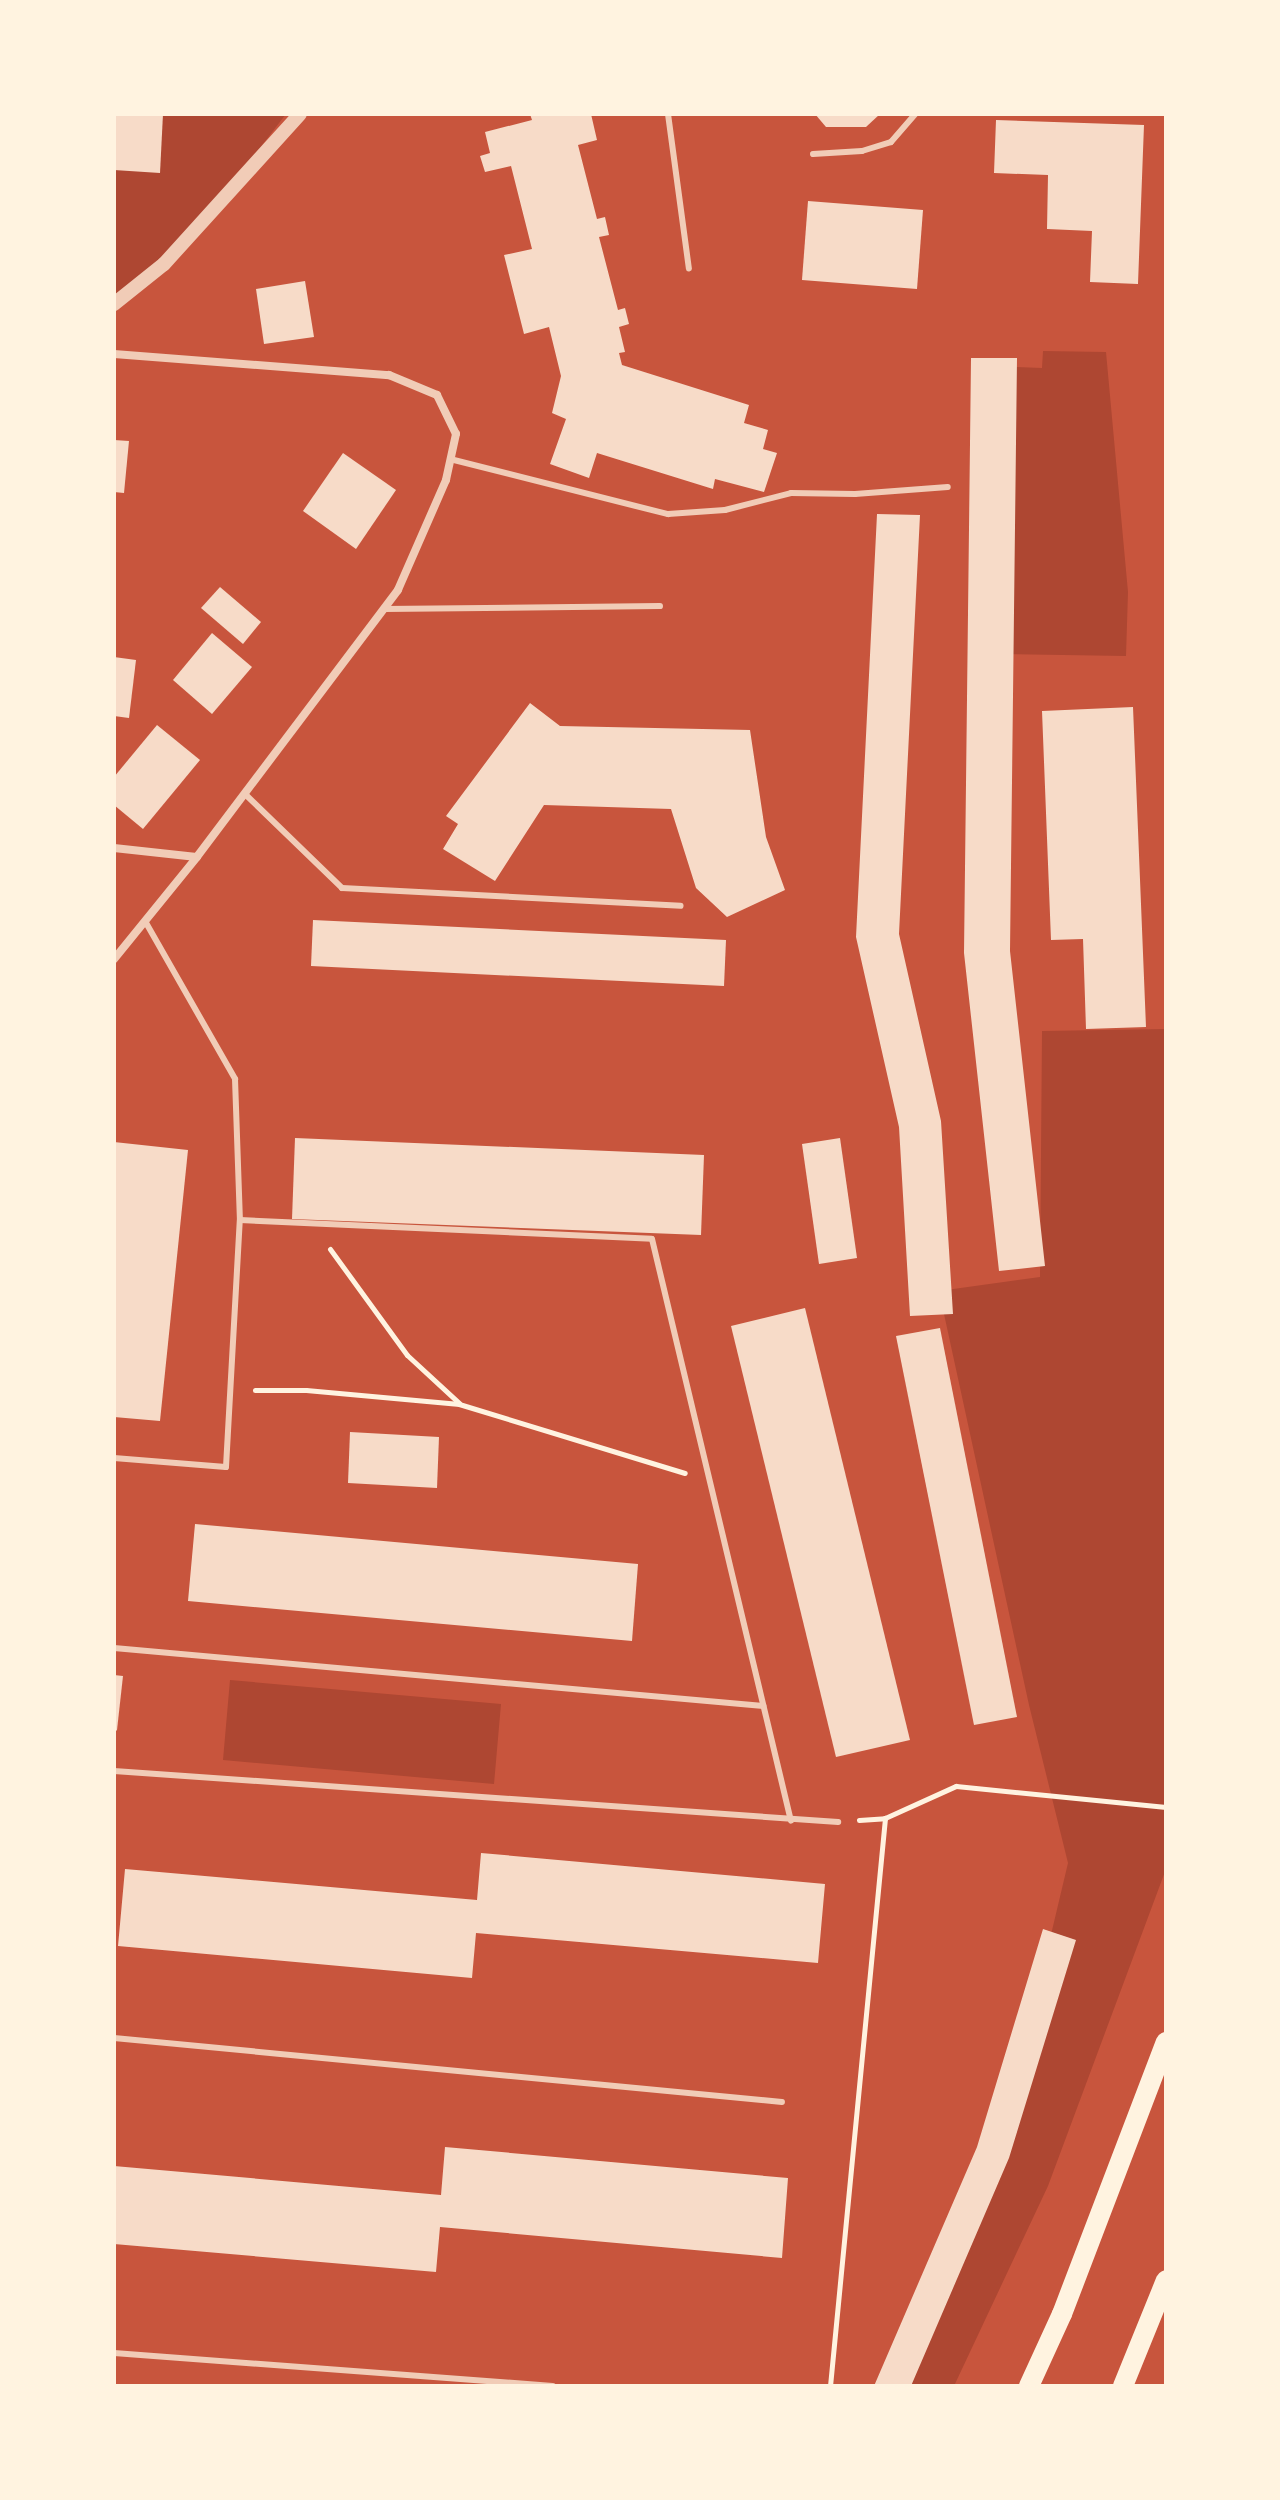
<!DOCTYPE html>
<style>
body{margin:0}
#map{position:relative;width:1280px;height:2500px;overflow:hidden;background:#c8553d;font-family:Arial,sans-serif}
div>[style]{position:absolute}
.green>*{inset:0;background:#ae4732}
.building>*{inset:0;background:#f7dbc8}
.path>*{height:5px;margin:-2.5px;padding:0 2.5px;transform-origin:2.5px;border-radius:2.5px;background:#fff3e0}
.service>*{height:6px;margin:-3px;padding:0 3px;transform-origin:3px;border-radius:3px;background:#f1ccb7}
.minor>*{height:8px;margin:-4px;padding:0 4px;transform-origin:4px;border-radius:4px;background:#f1ccb7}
.tertiary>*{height:14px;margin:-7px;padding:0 7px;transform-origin:7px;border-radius:7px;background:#f1ccb7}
.primary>*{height:20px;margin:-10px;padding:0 10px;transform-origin:10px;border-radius:10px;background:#fff3e0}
span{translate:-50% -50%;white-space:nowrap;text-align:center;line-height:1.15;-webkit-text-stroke:8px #fff3e0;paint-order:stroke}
.frame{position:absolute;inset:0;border:116px solid #fff3e0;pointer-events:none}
</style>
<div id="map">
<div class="green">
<div style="clip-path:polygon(114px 114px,286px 114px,165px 272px,114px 299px)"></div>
<div style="clip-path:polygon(1043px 351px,1106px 352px,1128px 592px,1126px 656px,1004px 654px,1016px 367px,1042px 368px)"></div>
<div style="clip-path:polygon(1166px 1029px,1166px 1869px,1048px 2186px,954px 2386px,875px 2386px,1012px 2099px,1068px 1863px,1029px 1705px,939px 1291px,1040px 1277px,1042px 1031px)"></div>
<div style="clip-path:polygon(230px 1680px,501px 1704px,494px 1784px,223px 1760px)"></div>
</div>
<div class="building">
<div style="clip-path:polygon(114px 114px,163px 114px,160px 173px,114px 170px)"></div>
<div style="clip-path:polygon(530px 114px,591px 114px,597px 140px,578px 145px,597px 219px,605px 217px,609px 235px,599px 237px,618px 310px,625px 308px,629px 324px,619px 327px,625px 352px,619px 353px,622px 365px,749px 405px,744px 423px,768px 430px,763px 449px,777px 453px,764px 492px,715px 479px,713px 489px,597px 453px,589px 478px,550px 464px,566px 419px,552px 413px,561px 376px,549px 327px,524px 334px,504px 255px,532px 249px,511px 166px,485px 172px,480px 156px,490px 153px,485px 132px,532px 120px)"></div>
<div style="clip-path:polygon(815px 114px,880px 114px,866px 127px,826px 127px)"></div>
<div style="clip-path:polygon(996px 120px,1144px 125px,1138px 284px,1090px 282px,1092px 231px,1047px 229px,1048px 175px,994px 173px)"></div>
<div style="clip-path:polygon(808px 201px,923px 210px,917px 289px,802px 280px)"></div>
<div style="clip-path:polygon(305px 281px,314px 337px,264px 344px,256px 289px)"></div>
<div style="clip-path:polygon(971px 358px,1017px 358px,1010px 951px,1045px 1266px,999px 1271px,964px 953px)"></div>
<div style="clip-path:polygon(114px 440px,129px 441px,124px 493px,114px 492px)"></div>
<div style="clip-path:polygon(343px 453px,396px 490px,356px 549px,303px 511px)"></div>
<div style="clip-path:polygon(877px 514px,920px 515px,899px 934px,941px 1121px,953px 1314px,910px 1316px,899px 1127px,856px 937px)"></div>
<div style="clip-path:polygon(220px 587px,261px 622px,243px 644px,201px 608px)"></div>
<div style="clip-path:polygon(212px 633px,252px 667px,212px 714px,173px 680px)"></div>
<div style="clip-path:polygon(114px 657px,136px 660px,129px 718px,114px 716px)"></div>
<div style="clip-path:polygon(530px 703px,560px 726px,750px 730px,766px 837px,785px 890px,727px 917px,696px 888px,671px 809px,544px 805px,495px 881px,443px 849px,458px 824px,446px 816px)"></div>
<div style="clip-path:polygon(1133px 707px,1146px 1027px,1086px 1029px,1083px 939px,1051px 940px,1042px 711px)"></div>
<div style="clip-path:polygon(157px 725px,200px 760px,143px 829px,114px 805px,114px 777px)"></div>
<div style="clip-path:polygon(313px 920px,726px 940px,724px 986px,311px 966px)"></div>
<div style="clip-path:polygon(295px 1138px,704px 1155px,701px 1235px,292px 1219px)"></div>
<div style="clip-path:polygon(840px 1138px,857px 1258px,819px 1264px,802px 1144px)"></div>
<div style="clip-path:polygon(114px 1142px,188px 1150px,160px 1421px,114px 1417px)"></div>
<div style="clip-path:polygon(805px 1308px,910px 1740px,836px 1757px,731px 1326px)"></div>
<div style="clip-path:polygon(940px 1328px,1017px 1717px,974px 1725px,896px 1336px)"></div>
<div style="clip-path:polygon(350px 1432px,439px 1437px,437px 1488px,348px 1483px)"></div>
<div style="clip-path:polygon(195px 1524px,638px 1564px,632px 1641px,188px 1601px)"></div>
<div style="clip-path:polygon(114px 1675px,123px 1676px,117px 1730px,114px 1733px)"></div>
<div style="clip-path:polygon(481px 1853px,825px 1884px,818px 1963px,476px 1933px,472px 1978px,118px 1946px,125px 1869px,477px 1900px)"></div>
<div style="clip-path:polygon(1043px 1929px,1076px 1940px,1009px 2158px,911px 2386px,874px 2386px,977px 2147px)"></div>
<div style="clip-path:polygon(445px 2147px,788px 2178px,782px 2258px,440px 2227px,436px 2272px,114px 2244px,114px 2166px,441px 2195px)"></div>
</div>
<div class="path">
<div style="left:1166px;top:425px;width:6px;rotate:90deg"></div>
<div style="left:330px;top:1249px;width:131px;rotate:54deg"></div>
<div style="left:407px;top:1355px;width:71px;rotate:42.7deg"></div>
<div style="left:255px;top:1390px;width:51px"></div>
<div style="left:306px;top:1390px;width:154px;rotate:5.2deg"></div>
<div style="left:459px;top:1404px;width:236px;rotate:17deg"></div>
<div style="left:859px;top:1820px;width:26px;rotate:-4deg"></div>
<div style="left:885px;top:1818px;width:78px;rotate:-24.3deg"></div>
<div style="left:956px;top:1786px;width:211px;rotate:5.7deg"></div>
<div style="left:830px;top:2386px;width:571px;rotate:-84.47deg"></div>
</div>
<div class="service">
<div style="left:668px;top:114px;width:156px;rotate:82.3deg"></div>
<div style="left:813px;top:154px;width:49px;rotate:-3.5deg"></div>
<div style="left:862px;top:151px;width:30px;rotate:-17deg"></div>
<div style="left:891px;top:142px;width:37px;rotate:-49deg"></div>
<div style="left:450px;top:459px;width:225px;rotate:14.2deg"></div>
<div style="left:668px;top:514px;width:57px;rotate:-4deg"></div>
<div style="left:725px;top:510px;width:68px;rotate:-14.4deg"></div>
<div style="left:791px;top:493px;width:64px;rotate:0.9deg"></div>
<div style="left:855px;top:494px;width:93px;rotate:-4.3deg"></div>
<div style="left:384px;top:609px;width:276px;rotate:-0.6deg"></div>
<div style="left:245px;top:794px;width:135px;rotate:44.1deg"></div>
<div style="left:342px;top:888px;width:339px;rotate:3deg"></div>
<div style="left:145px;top:921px;width:182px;rotate:60.3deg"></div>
<div style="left:235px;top:1079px;width:141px;rotate:88deg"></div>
<div style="left:240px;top:1220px;width:412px;rotate:2.6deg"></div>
<div style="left:652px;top:1239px;width:598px;rotate:76.57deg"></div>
<div style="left:114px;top:1458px;width:112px;rotate:4.6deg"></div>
<div style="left:226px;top:1467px;width:247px;rotate:-86.8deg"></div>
<div style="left:114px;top:1648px;width:652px;rotate:5.11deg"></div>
<div style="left:114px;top:1771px;width:726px;rotate:4.03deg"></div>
<div style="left:114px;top:2038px;width:671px;rotate:5.47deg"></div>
<div style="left:114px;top:2353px;width:440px;rotate:4.3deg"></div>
</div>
<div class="minor">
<div style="left:114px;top:354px;width:276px;rotate:4.4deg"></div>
<div style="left:389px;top:375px;width:52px;rotate:22.6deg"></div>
<div style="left:437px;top:395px;width:43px;rotate:64deg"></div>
<div style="left:456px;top:434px;width:47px;rotate:102.3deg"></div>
<div style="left:446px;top:480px;width:120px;rotate:113.6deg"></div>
<div style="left:398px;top:590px;width:334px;rotate:127deg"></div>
<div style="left:197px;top:857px;width:132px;rotate:129.1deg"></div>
<div style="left:114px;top:848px;width:83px;rotate:6.2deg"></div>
</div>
<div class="tertiary">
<div style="left:114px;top:304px;width:64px;rotate:-38.7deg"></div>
<div style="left:164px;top:264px;width:202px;rotate:-47.8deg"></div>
</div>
<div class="primary">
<div style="left:1029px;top:2386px;width:79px;rotate:-65.4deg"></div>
<div style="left:1062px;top:2314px;width:291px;rotate:-69.1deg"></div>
<div style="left:1123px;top:2386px;width:114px;rotate:-67.9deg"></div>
</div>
<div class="frame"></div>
</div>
